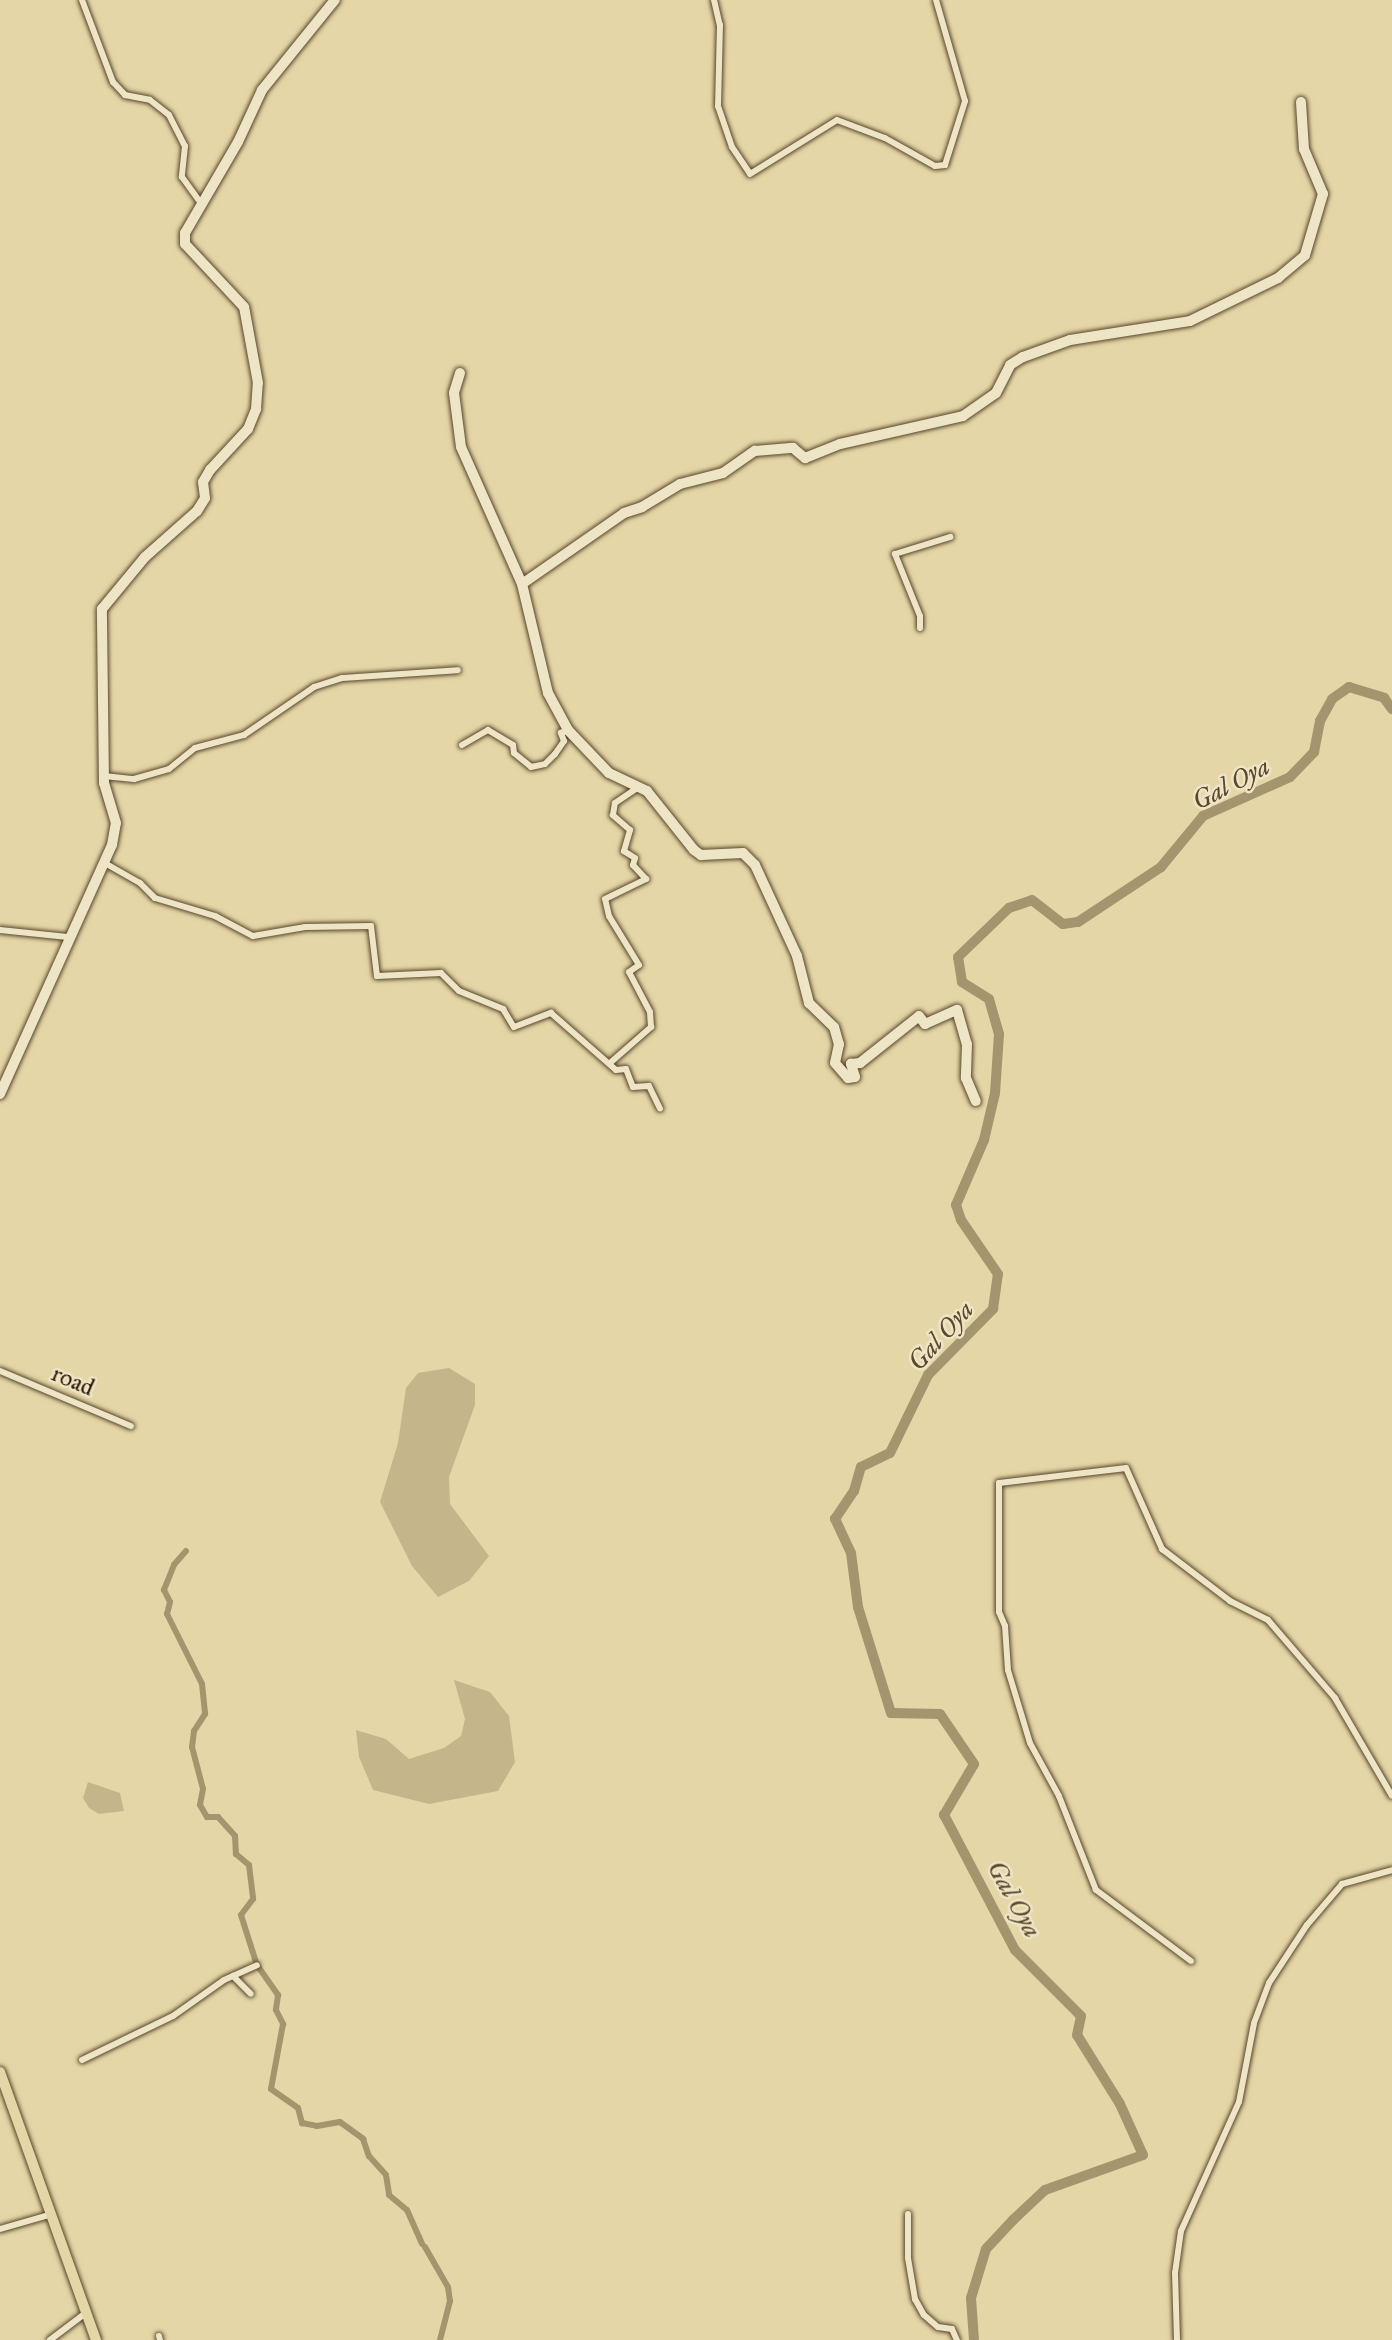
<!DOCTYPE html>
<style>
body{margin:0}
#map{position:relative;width:1392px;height:2340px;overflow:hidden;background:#e5d6a7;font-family:"IM FELL Great Primer",serif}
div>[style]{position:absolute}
.green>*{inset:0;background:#c5b58b}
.canal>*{height:6px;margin:-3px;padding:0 3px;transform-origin:3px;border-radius:3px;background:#a5956e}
.river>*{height:10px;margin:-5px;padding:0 5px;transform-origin:5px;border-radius:5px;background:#a5956e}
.roads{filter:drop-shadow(0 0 2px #57462a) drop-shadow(0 0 2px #57462a)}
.street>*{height:6px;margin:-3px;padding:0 3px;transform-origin:3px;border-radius:3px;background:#eee4c6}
.secondary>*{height:10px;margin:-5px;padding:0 5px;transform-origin:5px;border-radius:5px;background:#eee4c6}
.primary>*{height:10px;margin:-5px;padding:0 5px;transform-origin:5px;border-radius:5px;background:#e5d6a7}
span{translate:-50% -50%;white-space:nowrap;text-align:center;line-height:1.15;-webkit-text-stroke:5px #eee4c6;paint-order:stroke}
.street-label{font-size:24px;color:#281600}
.water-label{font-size:26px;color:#5a492c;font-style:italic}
</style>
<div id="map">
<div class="green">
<div style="clip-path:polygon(449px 1368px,475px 1384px,475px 1405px,449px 1477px,450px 1504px,489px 1556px,469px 1581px,438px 1597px,412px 1566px,380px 1502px,398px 1443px,406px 1388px,418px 1373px)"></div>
<div style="clip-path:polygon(454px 1680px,490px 1692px,509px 1716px,515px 1762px,498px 1791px,429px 1804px,373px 1790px,359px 1757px,356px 1730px,386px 1739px,409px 1759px,444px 1748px,461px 1736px,465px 1719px)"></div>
<div style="clip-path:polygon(88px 1782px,120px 1793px,124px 1811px,99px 1814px,89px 1808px,83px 1798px)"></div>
</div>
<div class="canal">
<div style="left:186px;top:1551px;width:18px;rotate:131deg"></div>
<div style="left:174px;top:1565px;width:27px;rotate:112deg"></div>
<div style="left:164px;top:1590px;width:13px;rotate:63deg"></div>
<div style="left:170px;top:1602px;width:12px;rotate:104deg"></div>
<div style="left:167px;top:1614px;width:78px;rotate:63.4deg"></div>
<div style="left:202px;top:1684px;width:30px;rotate:84deg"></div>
<div style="left:205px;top:1714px;width:20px;rotate:123deg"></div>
<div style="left:194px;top:1731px;width:16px;rotate:97deg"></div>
<div style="left:192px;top:1747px;width:43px;rotate:75.3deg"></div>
<div style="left:203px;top:1789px;width:16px;rotate:101deg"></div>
<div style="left:200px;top:1805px;width:14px;rotate:60deg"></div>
<div style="left:207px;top:1817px;width:11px"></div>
<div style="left:218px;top:1817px;width:25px;rotate:48deg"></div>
<div style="left:235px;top:1836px;width:18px;rotate:87deg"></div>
<div style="left:236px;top:1854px;width:17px;rotate:40deg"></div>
<div style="left:249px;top:1865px;width:34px;rotate:83deg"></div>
<div style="left:253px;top:1899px;width:20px;rotate:127deg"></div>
<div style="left:241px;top:1915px;width:52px;rotate:72.3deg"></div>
<div style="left:257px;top:1965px;width:37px;rotate:55deg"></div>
<div style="left:278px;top:1995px;width:15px;rotate:98deg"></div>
<div style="left:276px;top:2010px;width:16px;rotate:63deg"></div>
<div style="left:283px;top:2024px;width:66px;rotate:100.5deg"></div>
<div style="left:271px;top:2089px;width:33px;rotate:35deg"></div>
<div style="left:298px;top:2108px;width:16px;rotate:75deg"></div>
<div style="left:302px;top:2123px;width:15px;rotate:11deg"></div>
<div style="left:317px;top:2126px;width:23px;rotate:-10deg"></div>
<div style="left:340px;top:2122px;width:29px;rotate:36deg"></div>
<div style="left:363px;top:2139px;width:18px;rotate:71deg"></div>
<div style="left:369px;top:2156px;width:25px;rotate:48deg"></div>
<div style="left:386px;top:2175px;width:20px;rotate:81deg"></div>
<div style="left:389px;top:2195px;width:23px;rotate:40deg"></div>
<div style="left:407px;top:2210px;width:37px;rotate:66deg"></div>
<div style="left:425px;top:2247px;width:46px;rotate:60.1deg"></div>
<div style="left:448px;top:2287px;width:14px;rotate:82deg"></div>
<div style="left:450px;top:2301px;width:40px;rotate:104.4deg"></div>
</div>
<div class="river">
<div style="left:974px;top:2340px;width:42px;rotate:-94.1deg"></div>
<div style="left:971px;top:2298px;width:51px;rotate:-73deg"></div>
<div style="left:986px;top:2249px;width:40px;rotate:-47deg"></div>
<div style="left:1013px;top:2220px;width:44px;rotate:-43.2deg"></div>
<div style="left:1045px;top:2190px;width:104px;rotate:-19.7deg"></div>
<div style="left:1143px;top:2155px;width:56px;rotate:-114.3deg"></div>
<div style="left:1120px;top:2104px;width:81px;rotate:-121.9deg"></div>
<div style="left:1077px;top:2035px;width:19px;rotate:-78deg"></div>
<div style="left:1081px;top:2016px;width:93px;rotate:-135deg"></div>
<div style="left:1015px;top:1950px;width:153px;rotate:-117.7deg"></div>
<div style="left:944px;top:1815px;width:59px;rotate:-59.5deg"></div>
<div style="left:974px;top:1764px;width:60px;rotate:-124.2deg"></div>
<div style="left:940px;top:1714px;width:49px;rotate:-178.8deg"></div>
<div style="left:891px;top:1713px;width:111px;rotate:-107.3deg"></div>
<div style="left:858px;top:1607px;width:54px;rotate:-97.4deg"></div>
<div style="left:851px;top:1553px;width:38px;rotate:-115deg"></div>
<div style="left:835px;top:1519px;width:34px;rotate:-56deg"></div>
<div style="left:854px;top:1491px;width:25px;rotate:-74deg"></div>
<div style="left:861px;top:1467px;width:32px;rotate:-26deg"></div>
<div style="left:890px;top:1453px;width:87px;rotate:-64deg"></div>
<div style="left:928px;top:1375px;width:93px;rotate:-45.4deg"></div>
<div style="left:993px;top:1309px;width:35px;rotate:-82deg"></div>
<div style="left:998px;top:1274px;width:65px;rotate:-124.4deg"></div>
<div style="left:961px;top:1220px;width:16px;rotate:-108deg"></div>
<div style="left:956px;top:1205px;width:71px;rotate:-66.7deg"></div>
<div style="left:984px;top:1140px;width:48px;rotate:-76.8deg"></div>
<div style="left:995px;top:1093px;width:59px;rotate:-86.1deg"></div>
<div style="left:999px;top:1034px;width:36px;rotate:-106deg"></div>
<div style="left:989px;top:999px;width:32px;rotate:-148deg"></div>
<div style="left:962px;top:982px;width:25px;rotate:-99deg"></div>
<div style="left:958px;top:957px;width:71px;rotate:-43.9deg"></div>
<div style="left:1009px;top:908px;width:24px;rotate:-19deg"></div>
<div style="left:1032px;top:900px;width:39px;rotate:38deg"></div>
<div style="left:1063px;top:924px;width:15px;rotate:-8deg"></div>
<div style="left:1078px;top:922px;width:100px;rotate:-33.5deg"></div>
<div style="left:1161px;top:867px;width:66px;rotate:-50.5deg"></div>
<div style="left:1203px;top:816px;width:95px;rotate:-24.1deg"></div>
<div style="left:1290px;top:777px;width:35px;rotate:-46deg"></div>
<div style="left:1314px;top:752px;width:32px;rotate:-79deg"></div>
<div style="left:1320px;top:721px;width:25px;rotate:-61deg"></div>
<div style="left:1332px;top:699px;width:21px;rotate:-35deg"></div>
<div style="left:1349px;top:687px;width:37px;rotate:17deg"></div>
<div style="left:1384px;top:698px;width:14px;rotate:54deg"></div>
</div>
<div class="roads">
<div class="street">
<div style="left:82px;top:0;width:88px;rotate:69.3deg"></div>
<div style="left:113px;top:82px;width:18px;rotate:47deg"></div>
<div style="left:125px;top:95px;width:25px;rotate:11deg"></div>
<div style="left:150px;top:100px;width:24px;rotate:38deg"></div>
<div style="left:169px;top:115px;width:35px;rotate:63deg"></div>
<div style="left:185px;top:146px;width:31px;rotate:96deg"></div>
<div style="left:182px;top:177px;width:32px;rotate:54deg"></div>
<div style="left:714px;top:0;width:26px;rotate:77deg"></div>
<div style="left:720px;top:25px;width:81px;rotate:91.4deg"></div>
<div style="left:718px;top:106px;width:43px;rotate:71.1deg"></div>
<div style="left:732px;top:147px;width:32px;rotate:56deg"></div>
<div style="left:750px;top:174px;width:102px;rotate:-31.8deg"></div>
<div style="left:837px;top:120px;width:51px;rotate:20.6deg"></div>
<div style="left:885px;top:138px;width:57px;rotate:29.2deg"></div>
<div style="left:935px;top:166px;width:10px;rotate:-6deg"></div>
<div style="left:945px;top:165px;width:67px;rotate:-72.6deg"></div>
<div style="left:965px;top:101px;width:105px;rotate:-106deg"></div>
<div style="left:920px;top:628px;width:12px;rotate:-90deg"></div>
<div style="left:920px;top:616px;width:67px;rotate:-112deg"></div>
<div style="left:895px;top:554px;width:58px;rotate:-17.2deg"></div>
<div style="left:462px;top:745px;width:30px;rotate:-30deg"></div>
<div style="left:488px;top:730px;width:29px;rotate:31deg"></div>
<div style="left:513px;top:745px;width:8px;rotate:83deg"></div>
<div style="left:514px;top:753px;width:22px;rotate:39deg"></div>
<div style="left:531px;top:767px;width:14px;rotate:-12deg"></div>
<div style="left:545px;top:764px;width:14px;rotate:-45deg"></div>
<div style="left:555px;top:754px;width:16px;rotate:-55deg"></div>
<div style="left:564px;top:741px;width:9px;rotate:-111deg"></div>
<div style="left:561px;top:733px;width:8px;rotate:-23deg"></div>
<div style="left:104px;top:776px;width:30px;rotate:6deg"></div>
<div style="left:134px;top:779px;width:36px;rotate:-16deg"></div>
<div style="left:169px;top:769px;width:33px;rotate:-39deg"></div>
<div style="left:195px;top:748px;width:51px;rotate:-14.9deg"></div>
<div style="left:244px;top:735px;width:85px;rotate:-34.4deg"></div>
<div style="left:314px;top:687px;width:29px;rotate:-18deg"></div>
<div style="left:342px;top:678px;width:116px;rotate:-3.9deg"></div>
<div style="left:103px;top:862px;width:43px;rotate:29.6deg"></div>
<div style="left:140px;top:883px;width:21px;rotate:45deg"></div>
<div style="left:155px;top:898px;width:63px;rotate:16.7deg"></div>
<div style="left:215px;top:916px;width:43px;rotate:27.8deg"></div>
<div style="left:253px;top:936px;width:53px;rotate:-9.8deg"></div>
<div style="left:305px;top:927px;width:66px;rotate:-0.9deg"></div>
<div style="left:371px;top:926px;width:50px;rotate:83.2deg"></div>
<div style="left:377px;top:976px;width:64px;rotate:-2.7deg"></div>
<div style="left:441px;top:973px;width:25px;rotate:45deg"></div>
<div style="left:459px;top:991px;width:48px;rotate:22.2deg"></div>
<div style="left:503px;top:1009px;width:21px;rotate:59deg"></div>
<div style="left:514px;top:1027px;width:40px;rotate:-21deg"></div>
<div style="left:551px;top:1013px;width:86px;rotate:41.2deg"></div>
<div style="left:616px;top:1070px;width:10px;rotate:-6deg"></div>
<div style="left:626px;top:1069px;width:19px;rotate:69deg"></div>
<div style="left:633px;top:1087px;width:16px;rotate:-4deg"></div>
<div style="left:649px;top:1086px;width:25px;rotate:64deg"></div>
<div style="left:0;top:930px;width:68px;rotate:5.9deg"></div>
<div style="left:610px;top:1063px;width:55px;rotate:-41.3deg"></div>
<div style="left:651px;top:1027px;width:15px;rotate:-94deg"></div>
<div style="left:650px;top:1012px;width:45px;rotate:-117.7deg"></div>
<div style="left:629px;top:972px;width:12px;rotate:-35deg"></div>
<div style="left:639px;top:965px;width:57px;rotate:-121.5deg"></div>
<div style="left:609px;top:916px;width:17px;rotate:-103deg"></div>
<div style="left:605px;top:899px;width:46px;rotate:-26deg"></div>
<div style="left:646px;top:879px;width:19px;rotate:-133deg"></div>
<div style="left:633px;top:865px;width:7px;rotate:-74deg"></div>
<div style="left:635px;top:858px;width:13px;rotate:-148deg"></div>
<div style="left:624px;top:851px;width:22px;rotate:-74deg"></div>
<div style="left:630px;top:830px;width:23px;rotate:-139deg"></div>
<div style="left:613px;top:815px;width:12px;rotate:-81deg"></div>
<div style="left:615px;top:803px;width:29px;rotate:-34deg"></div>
<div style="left:0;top:1371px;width:142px;rotate:22.8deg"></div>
<div style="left:1191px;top:1961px;width:119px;rotate:-143.2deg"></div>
<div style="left:1096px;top:1890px;width:101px;rotate:-111.5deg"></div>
<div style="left:1059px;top:1796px;width:60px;rotate:-118.7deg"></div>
<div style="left:1030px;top:1743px;width:76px;rotate:-106.8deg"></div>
<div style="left:1008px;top:1670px;width:44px;rotate:-93.9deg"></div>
<div style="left:1005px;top:1626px;width:15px;rotate:-113deg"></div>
<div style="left:999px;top:1612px;width:129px;rotate:-90deg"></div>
<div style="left:999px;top:1483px;width:128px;rotate:-6.7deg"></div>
<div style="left:1126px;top:1468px;width:89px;rotate:66deg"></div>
<div style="left:1162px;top:1549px;width:86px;rotate:37.4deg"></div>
<div style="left:1230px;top:1601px;width:42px;rotate:26.6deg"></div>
<div style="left:1268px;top:1620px;width:103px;rotate:49.3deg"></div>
<div style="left:1335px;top:1698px;width:113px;rotate:59.8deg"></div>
<div style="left:233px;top:1976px;width:25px;rotate:45deg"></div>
<div style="left:82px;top:2060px;width:101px;rotate:-25.8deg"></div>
<div style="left:173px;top:2016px;width:62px;rotate:-35.2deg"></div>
<div style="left:224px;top:1980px;width:36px;rotate:-24deg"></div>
<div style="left:908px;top:2214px;width:44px;rotate:90deg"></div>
<div style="left:908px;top:2258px;width:42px;rotate:80.3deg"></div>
<div style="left:915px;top:2299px;width:18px;rotate:61deg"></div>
<div style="left:924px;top:2315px;width:18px;rotate:41deg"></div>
<div style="left:938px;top:2327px;width:14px;rotate:8deg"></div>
<div style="left:952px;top:2329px;width:12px;rotate:66deg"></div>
<div style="left:0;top:2229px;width:51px;rotate:-15.9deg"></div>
<div style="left:159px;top:2336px;width:4px;rotate:76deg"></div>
<div style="left:50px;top:2340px;width:46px;rotate:-37.1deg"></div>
<div style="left:1177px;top:2340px;width:67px;rotate:-91.7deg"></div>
<div style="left:1175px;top:2273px;width:42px;rotate:-81.9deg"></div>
<div style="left:1181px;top:2231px;width:141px;rotate:-65.8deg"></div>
<div style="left:1239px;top:2102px;width:80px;rotate:-79.2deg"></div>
<div style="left:1254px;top:2023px;width:43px;rotate:-69.4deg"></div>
<div style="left:1269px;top:1983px;width:69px;rotate:-56.8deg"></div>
<div style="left:1307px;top:1925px;width:54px;rotate:-49.5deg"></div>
<div style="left:1342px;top:1884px;width:52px;rotate:-15.6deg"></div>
</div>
<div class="secondary">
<div style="left:460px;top:373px;width:21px;rotate:107deg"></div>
<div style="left:454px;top:393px;width:54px;rotate:82.6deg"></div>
<div style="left:461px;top:447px;width:150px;rotate:66deg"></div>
<div style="left:522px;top:584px;width:112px;rotate:76.6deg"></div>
<div style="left:548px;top:693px;width:42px;rotate:61.6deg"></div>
<div style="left:568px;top:730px;width:59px;rotate:46.4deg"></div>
<div style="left:609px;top:773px;width:42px;rotate:25.3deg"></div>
<div style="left:647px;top:791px;width:75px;rotate:51.5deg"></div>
<div style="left:694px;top:850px;width:9px;rotate:36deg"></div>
<div style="left:701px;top:855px;width:42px;rotate:-2.7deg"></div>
<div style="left:743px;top:853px;width:17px;rotate:45deg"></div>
<div style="left:755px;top:865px;width:100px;rotate:65.2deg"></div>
<div style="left:797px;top:956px;width:49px;rotate:75.7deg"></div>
<div style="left:809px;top:1003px;width:35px;rotate:44deg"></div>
<div style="left:834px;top:1027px;width:18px;rotate:74deg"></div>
<div style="left:839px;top:1044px;width:19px;rotate:102deg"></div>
<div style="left:835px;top:1063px;width:20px;rotate:49deg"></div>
<div style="left:848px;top:1078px;width:7px;rotate:-8deg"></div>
<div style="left:855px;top:1077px;width:14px;rotate:-107deg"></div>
<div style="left:851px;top:1064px;width:9px;rotate:-6deg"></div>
<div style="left:860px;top:1063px;width:75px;rotate:-38.5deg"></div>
<div style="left:919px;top:1016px;width:10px;rotate:53deg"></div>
<div style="left:925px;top:1024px;width:35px;rotate:-24deg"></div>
<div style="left:957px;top:1010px;width:35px;rotate:74deg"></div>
<div style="left:967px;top:1044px;width:34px;rotate:92deg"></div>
<div style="left:966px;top:1078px;width:25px;rotate:67deg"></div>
<div style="left:522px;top:584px;width:124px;rotate:-34.8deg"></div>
<div style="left:624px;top:513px;width:19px;rotate:-18deg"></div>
<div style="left:642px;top:507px;width:44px;rotate:-31.2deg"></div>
<div style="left:680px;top:484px;width:44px;rotate:-14.3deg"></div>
<div style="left:723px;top:473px;width:39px;rotate:-35deg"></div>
<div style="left:755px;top:451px;width:38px;rotate:-5deg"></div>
<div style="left:793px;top:448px;width:16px;rotate:40deg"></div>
<div style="left:805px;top:458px;width:38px;rotate:-22deg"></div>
<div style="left:840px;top:444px;width:126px;rotate:-12.8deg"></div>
<div style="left:963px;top:416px;width:40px;rotate:-34.9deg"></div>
<div style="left:996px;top:393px;width:31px;rotate:-63deg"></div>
<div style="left:1010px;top:365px;width:15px;rotate:-32deg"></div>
<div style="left:1023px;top:357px;width:50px;rotate:-19.9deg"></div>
<div style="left:1070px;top:340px;width:121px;rotate:-9deg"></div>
<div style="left:1190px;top:321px;width:98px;rotate:-26deg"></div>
<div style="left:1278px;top:278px;width:35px;rotate:-40deg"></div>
<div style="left:1305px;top:255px;width:64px;rotate:-73.6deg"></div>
<div style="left:1323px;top:194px;width:49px;rotate:-112.9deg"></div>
<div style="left:1304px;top:149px;width:47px;rotate:-93.7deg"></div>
<div style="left:0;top:1094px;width:273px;rotate:-65.8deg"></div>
<div style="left:112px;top:845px;width:22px;rotate:-80deg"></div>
<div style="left:116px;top:823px;width:42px;rotate:-106.7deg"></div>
<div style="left:104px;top:783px;width:174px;rotate:-90.7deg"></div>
<div style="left:102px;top:609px;width:67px;rotate:-50.4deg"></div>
<div style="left:145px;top:557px;width:69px;rotate:-41.5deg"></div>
<div style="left:197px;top:511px;width:15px;rotate:-58deg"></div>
<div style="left:205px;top:498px;width:16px;rotate:-97deg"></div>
<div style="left:203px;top:482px;width:14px;rotate:-60deg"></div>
<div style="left:210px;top:470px;width:56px;rotate:-47.2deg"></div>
<div style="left:248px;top:429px;width:22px;rotate:-68deg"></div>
<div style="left:256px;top:409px;width:26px;rotate:-86deg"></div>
<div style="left:258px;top:383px;width:77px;rotate:-100.4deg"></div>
<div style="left:244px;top:307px;width:86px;rotate:-133.1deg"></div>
<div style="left:185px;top:244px;width:11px;rotate:-90deg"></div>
<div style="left:185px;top:233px;width:105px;rotate:-59.8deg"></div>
<div style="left:238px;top:142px;width:57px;rotate:-65.2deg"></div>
<div style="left:262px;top:90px;width:116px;rotate:-51deg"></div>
</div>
<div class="primary">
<div style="left:0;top:2072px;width:285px;rotate:70.3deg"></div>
</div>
</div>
<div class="street-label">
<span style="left:73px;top:1381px;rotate:23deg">road</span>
</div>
<div class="water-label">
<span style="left:1231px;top:784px;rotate:-28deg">Gal Oya</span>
<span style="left:941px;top:1336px;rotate:-48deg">Gal Oya</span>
<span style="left:1014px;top:1899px;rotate:61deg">Gal Oya</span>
</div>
</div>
